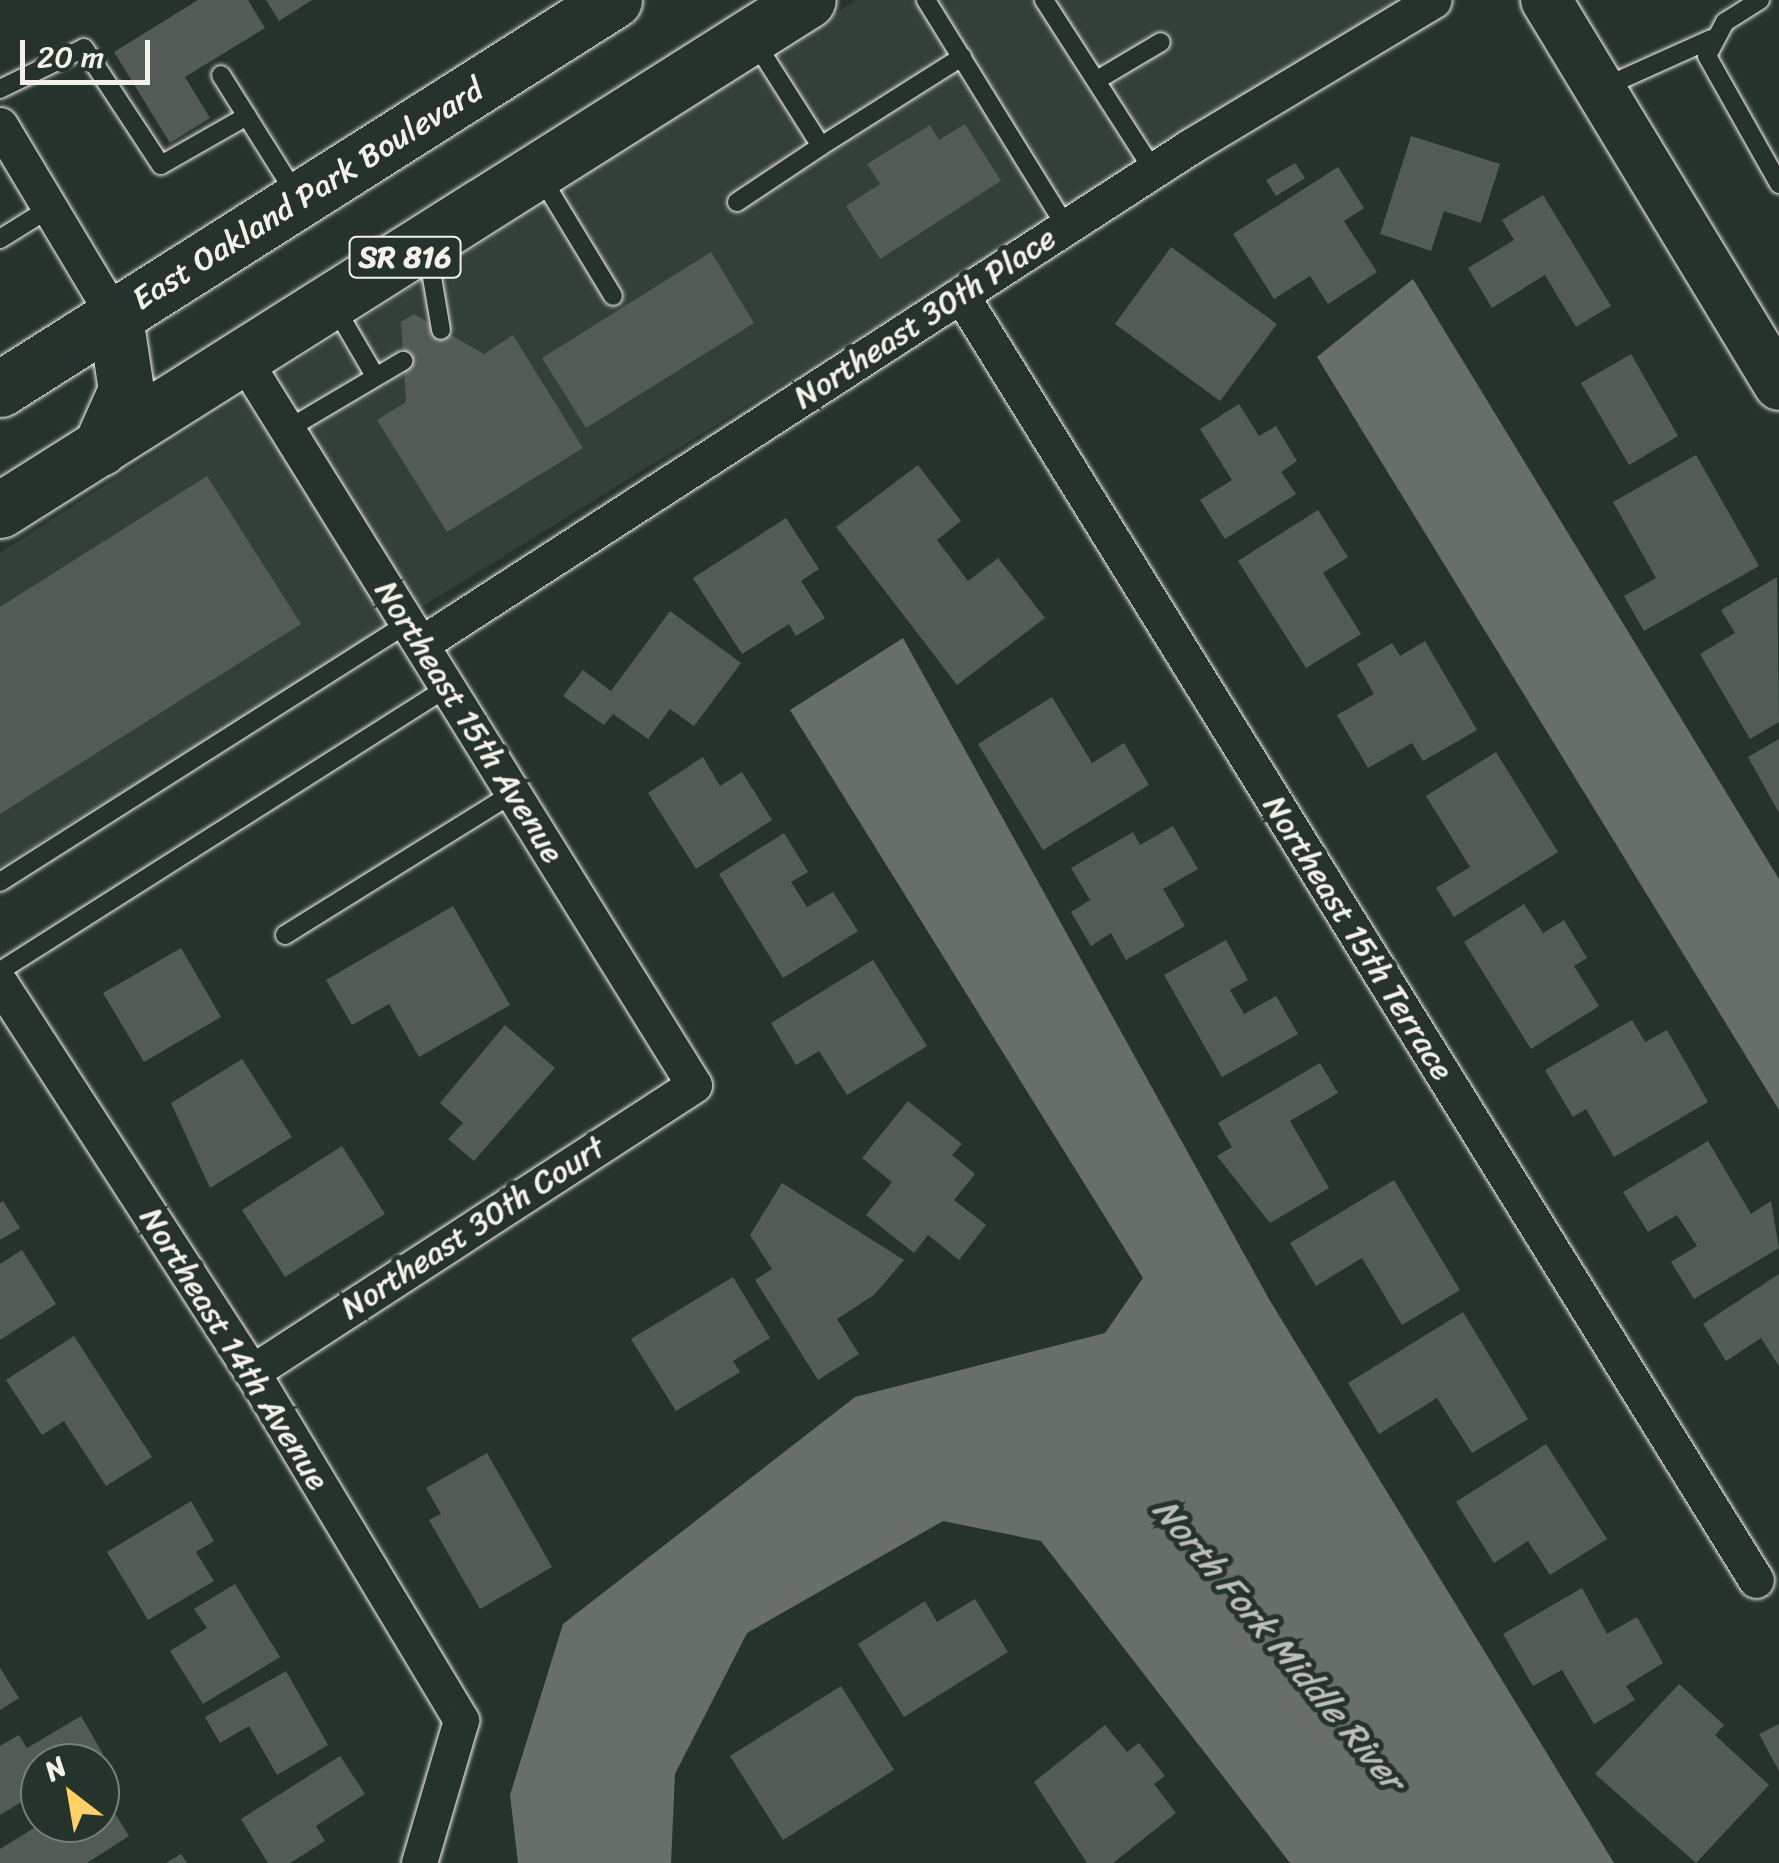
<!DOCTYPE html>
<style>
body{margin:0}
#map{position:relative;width:1779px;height:1863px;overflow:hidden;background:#26332d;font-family:Sriracha,sans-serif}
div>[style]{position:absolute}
.built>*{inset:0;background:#333f39}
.water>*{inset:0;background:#676f68}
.building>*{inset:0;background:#525c55}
.roads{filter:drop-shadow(0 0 2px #f4f1e8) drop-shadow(0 0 2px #f4f1e8)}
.lane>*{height:18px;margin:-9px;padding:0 9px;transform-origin:9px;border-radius:9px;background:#26332d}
.street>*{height:35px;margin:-17.5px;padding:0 17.5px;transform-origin:17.5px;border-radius:17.5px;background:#26332d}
.secondary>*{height:50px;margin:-25px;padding:0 25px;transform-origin:25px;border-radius:25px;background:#26332d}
.primary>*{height:55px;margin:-27.5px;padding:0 27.5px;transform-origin:27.5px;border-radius:27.5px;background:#26332d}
span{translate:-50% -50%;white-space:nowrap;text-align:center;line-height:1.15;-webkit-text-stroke:10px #26332d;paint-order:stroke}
.shield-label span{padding:2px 8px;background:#26332d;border:2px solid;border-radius:8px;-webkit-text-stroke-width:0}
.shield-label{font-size:30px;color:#f4f1e8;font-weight:700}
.street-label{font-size:32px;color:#f4f1e8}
.water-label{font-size:35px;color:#bcbdb5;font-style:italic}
.north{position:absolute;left:20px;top:1743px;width:100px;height:100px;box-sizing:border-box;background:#26332d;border:2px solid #787f78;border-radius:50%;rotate:329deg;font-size:28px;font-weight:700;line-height:40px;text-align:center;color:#f4f1e8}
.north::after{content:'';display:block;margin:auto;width:35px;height:45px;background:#ffd166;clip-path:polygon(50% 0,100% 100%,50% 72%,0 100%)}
.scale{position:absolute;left:20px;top:40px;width:130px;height:45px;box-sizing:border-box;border:5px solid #f4f1e8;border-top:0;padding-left:12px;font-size:30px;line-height:35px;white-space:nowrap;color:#f4f1e8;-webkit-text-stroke:8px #26332d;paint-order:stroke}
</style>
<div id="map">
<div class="built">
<div style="clip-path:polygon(856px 0,1405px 0,0 867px,0 553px)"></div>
</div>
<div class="water">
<div style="clip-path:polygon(1413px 279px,1779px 879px,1779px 1110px,1317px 357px)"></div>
<div style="clip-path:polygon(903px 638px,1269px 1299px,1614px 1863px,1290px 1863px,1041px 1541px,943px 1521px,747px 1633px,675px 1774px,671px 1863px,518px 1863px,510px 1795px,563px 1624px,855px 1397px,1105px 1333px,1143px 1278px,790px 710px)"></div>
</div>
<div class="building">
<div style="clip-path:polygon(198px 0,248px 0,265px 28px,185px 77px,210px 118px,170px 143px,114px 52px)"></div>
<div style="clip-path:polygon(266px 0,312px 0,279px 21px)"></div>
<div style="clip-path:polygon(965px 124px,1001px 181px,880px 259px,846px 206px,880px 184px,867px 164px,930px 125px,939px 140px)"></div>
<div style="clip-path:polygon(1411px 136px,1500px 164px,1481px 223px,1444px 211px,1431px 251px,1380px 234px)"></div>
<div style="clip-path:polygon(1295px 163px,1305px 178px,1276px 196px,1266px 180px)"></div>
<div style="clip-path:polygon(1338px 167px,1364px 208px,1344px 221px,1377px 272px,1328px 304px,1310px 276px,1274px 299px,1233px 234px)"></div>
<div style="clip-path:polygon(1543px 195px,1611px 306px,1576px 327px,1545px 275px,1492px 308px,1468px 268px,1514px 240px,1502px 220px)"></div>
<div style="clip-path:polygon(1171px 247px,1277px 324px,1220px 401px,1115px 324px)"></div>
<div style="clip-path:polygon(711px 252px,754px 323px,586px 428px,542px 358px)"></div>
<div style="clip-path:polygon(414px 314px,484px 354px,513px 335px,583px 448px,447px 532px,377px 420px,406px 402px,401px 322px)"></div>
<div style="clip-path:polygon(1631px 354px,1678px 436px,1629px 465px,1581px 383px)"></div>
<div style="clip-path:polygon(1239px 404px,1259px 436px,1276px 426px,1297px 461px,1281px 472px,1296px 494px,1225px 539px,1200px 500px,1232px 480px,1200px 429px)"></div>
<div style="clip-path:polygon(1696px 455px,1759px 566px,1644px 631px,1624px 596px,1656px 578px,1613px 502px)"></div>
<div style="clip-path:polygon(918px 465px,961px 521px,937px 540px,968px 581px,998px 558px,1045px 618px,957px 685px,836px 527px)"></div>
<div style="clip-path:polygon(207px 476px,301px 624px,0 814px,0 607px)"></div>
<div style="clip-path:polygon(1318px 510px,1348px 557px,1323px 573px,1361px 634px,1306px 668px,1238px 561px)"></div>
<div style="clip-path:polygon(786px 518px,819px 569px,801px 581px,825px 618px,796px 636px,789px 624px,742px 654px,693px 578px)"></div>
<div style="clip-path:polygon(1777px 577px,1779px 722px,1750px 739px,1700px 654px,1735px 633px,1721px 610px)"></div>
<div style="clip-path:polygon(670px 611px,741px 663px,694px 726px,670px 709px,648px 739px,613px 714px,604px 725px,563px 696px,583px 670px,611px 691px)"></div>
<div style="clip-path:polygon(1425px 641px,1477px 730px,1423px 761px,1412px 743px,1368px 768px,1337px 715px,1374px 694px,1357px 664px,1392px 643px,1400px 656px)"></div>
<div style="clip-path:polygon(1052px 697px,1092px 763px,1124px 743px,1149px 785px,1043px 850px,978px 744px)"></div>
<div style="clip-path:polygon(1779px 739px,1779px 813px,1748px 757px)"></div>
<div style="clip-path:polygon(1496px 752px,1558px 852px,1454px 917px,1436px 888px,1470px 867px,1426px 796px)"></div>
<div style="clip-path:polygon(703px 757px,720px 786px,742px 772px,772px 820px,696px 869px,648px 793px)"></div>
<div style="clip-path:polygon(1173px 826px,1198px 869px,1163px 889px,1185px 926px,1126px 960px,1111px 933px,1091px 946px,1071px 912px,1090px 900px,1071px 868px,1133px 832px,1140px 845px)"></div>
<div style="clip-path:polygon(784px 833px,808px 872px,791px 882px,807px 907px,833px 892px,858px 931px,783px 978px,719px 874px)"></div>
<div style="clip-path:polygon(1524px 904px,1543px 933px,1564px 920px,1587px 958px,1574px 966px,1599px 1006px,1531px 1049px,1464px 942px)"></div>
<div style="clip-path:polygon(453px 906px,510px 1005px,419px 1057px,389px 1004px,352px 1025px,326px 980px)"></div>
<div style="clip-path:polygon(1226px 940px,1248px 980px,1230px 990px,1244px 1014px,1276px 996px,1298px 1034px,1222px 1077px,1164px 975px)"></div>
<div style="clip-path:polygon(181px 948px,221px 1017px,144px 1062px,103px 993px)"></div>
<div style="clip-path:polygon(873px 960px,927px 1046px,847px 1095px,819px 1051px,796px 1065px,771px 1023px)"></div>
<div style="clip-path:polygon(1632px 1020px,1645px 1042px,1667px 1030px,1708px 1102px,1614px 1157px,1586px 1109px,1573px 1117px,1545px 1070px)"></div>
<div style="clip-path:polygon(505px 1025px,555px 1068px,474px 1161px,448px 1139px,463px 1123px,440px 1103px)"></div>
<div style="clip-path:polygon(242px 1059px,292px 1137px,210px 1188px,171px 1103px)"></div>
<div style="clip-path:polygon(1320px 1063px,1338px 1093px,1290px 1121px,1329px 1188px,1270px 1223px,1217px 1156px,1232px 1147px,1218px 1123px)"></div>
<div style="clip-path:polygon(908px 1101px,962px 1144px,952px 1155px,975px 1174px,954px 1200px,986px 1225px,959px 1260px,928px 1235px,914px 1253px,866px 1215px,892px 1182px,862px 1158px)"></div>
<div style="clip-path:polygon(1708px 1141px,1751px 1214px,1771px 1201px,1779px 1248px,1694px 1299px,1671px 1262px,1697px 1246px,1677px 1215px,1648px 1232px,1623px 1192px)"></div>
<div style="clip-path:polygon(342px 1146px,385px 1214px,285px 1277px,242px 1210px)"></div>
<div style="clip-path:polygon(1394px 1180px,1460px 1290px,1402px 1325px,1362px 1258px,1316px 1286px,1290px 1243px)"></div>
<div style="clip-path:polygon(782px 1183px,904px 1260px,874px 1295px,837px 1319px,859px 1354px,818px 1380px,755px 1280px,772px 1269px,750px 1235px)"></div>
<div style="clip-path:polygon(3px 1201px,20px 1228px,0 1240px,0 1203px)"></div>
<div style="clip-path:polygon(22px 1250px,56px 1304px,0 1340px,0 1264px)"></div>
<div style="clip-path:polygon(1779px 1274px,1779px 1366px,1761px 1338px,1726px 1361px,1703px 1324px)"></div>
<div style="clip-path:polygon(733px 1277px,770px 1338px,733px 1361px,740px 1372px,676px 1411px,631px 1339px)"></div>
<div style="clip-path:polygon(1463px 1312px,1528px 1419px,1472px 1453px,1437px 1398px,1379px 1434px,1348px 1383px)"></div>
<div style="clip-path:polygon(74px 1336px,152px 1457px,106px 1486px,64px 1421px,42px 1435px,6px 1380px)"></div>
<div style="clip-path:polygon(1546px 1444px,1607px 1539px,1550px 1575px,1528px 1541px,1494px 1563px,1456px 1502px)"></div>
<div style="clip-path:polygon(487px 1453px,552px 1567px,480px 1609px,429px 1520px,441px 1514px,426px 1488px)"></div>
<div style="clip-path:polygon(191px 1501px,214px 1541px,196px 1552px,214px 1581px,148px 1620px,107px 1552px)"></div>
<div style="clip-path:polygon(235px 1584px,280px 1657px,203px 1704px,170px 1651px,207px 1628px,194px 1609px)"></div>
<div style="clip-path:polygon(1582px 1588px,1607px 1634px,1637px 1617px,1663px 1663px,1626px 1686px,1635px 1700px,1594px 1724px,1562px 1670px,1533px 1686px,1503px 1634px)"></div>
<div style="clip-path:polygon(975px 1599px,1008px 1652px,904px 1717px,858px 1644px,925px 1601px,937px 1622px)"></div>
<div style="clip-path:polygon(0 1668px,19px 1698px,0 1710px)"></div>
<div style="clip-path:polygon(286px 1671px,328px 1745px,277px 1775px,249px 1726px,220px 1743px,205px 1717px)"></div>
<div style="clip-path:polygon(1679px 1684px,1724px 1725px,1715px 1735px,1769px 1785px,1696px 1863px,1595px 1774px)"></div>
<div style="clip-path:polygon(841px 1686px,894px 1770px,783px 1840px,730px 1756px)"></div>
<div style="clip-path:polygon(81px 1716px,103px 1754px,40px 1763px,40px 1791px,0 1815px,0 1746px,19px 1735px,27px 1748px)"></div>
<div style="clip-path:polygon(1779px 1724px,1779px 1771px,1759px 1734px)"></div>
<div style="clip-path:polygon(1105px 1725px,1127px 1752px,1139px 1743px,1165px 1776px,1154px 1784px,1176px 1813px,1113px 1863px,1087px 1863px,1034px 1782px)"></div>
<div style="clip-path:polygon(340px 1756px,365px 1794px,316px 1826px,325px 1841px,290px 1863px,268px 1863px,241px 1819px)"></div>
<div style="clip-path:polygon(100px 1789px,129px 1836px,87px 1863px,0 1863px,0 1849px,42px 1823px,100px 1823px)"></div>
<div style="clip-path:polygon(181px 1854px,187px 1863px,166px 1863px)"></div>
</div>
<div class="roads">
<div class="lane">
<div style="left:926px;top:0;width:267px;rotate:58.3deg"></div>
<div style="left:1044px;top:0;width:202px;rotate:57.3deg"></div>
<div style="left:1760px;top:0;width:41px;rotate:147.8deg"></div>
<div style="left:1725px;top:22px;width:38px;rotate:118deg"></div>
<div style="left:1707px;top:56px;width:147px;rotate:60.6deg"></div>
<div style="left:755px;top:42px;width:123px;rotate:57.6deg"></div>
<div style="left:821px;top:146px;width:167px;rotate:-32.3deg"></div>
<div style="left:221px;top:75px;width:143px;rotate:57.9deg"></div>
<div style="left:1097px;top:80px;width:74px;rotate:-30.7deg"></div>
<div style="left:1602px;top:88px;width:120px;rotate:-24.2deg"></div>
<div style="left:0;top:89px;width:93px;rotate:-26deg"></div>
<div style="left:84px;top:48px;width:140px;rotate:56.7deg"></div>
<div style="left:161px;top:165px;width:99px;rotate:-29.7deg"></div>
<div style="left:541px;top:177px;width:139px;rotate:58.8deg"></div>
<div style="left:737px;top:202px;width:101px;rotate:-33.7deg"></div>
<div style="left:0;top:239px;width:62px;rotate:-31.9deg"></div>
<div style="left:427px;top:248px;width:83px;rotate:80.3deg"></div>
<div style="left:333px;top:304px;width:83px;rotate:59.7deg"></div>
<div style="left:288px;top:429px;width:134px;rotate:-30.6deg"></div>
<div style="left:0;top:882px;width:483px;rotate:-32.4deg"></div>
<div style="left:285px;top:935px;width:269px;rotate:-31.9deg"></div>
<div style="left:0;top:971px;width:530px;rotate:-32.37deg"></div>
</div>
<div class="street">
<div style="left:0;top:125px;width:224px;rotate:59.1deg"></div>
<div style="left:961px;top:295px;width:1511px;rotate:58.26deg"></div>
<div style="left:244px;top:360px;width:853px;rotate:58.17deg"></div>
<div style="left:694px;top:1085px;width:527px;rotate:147deg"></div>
<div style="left:421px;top:644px;width:917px;rotate:-32.89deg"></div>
<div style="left:1191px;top:146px;width:283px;rotate:-31deg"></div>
<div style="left:0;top:983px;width:463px;rotate:57.1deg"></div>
<div style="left:252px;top:1372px;width:406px;rotate:59deg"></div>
<div style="left:461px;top:1720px;width:149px;rotate:106.4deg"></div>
</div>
<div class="secondary">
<div style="left:1546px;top:0;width:450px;rotate:58.8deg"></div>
</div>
<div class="primary">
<div style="left:0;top:389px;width:727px;rotate:-32.36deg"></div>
<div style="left:100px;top:448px;width:64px;rotate:-65.9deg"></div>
<div style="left:126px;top:390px;width:74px;rotate:-98.6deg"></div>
<div style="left:0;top:510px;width:955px;rotate:-32.26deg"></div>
</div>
</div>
<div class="shield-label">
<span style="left:405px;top:257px">SR 816</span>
</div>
<div class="street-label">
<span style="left:308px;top:195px;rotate:-32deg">East Oakland Park Boulevard</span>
<span style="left:925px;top:318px;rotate:-33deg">Northeast 30th Place</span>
<span style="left:469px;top:722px;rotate:58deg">Northeast 15th Avenue</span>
<span style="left:1358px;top:938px;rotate:58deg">Northeast 15th Terrace</span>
<span style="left:473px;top:1228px;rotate:-33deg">Northeast 30th Court</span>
<span style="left:234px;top:1349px;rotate:58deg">Northeast 14th Avenue</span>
</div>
<div class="water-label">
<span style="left:1279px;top:1644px;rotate:50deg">North Fork Middle River</span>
</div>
<div class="north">N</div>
<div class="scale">20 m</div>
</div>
